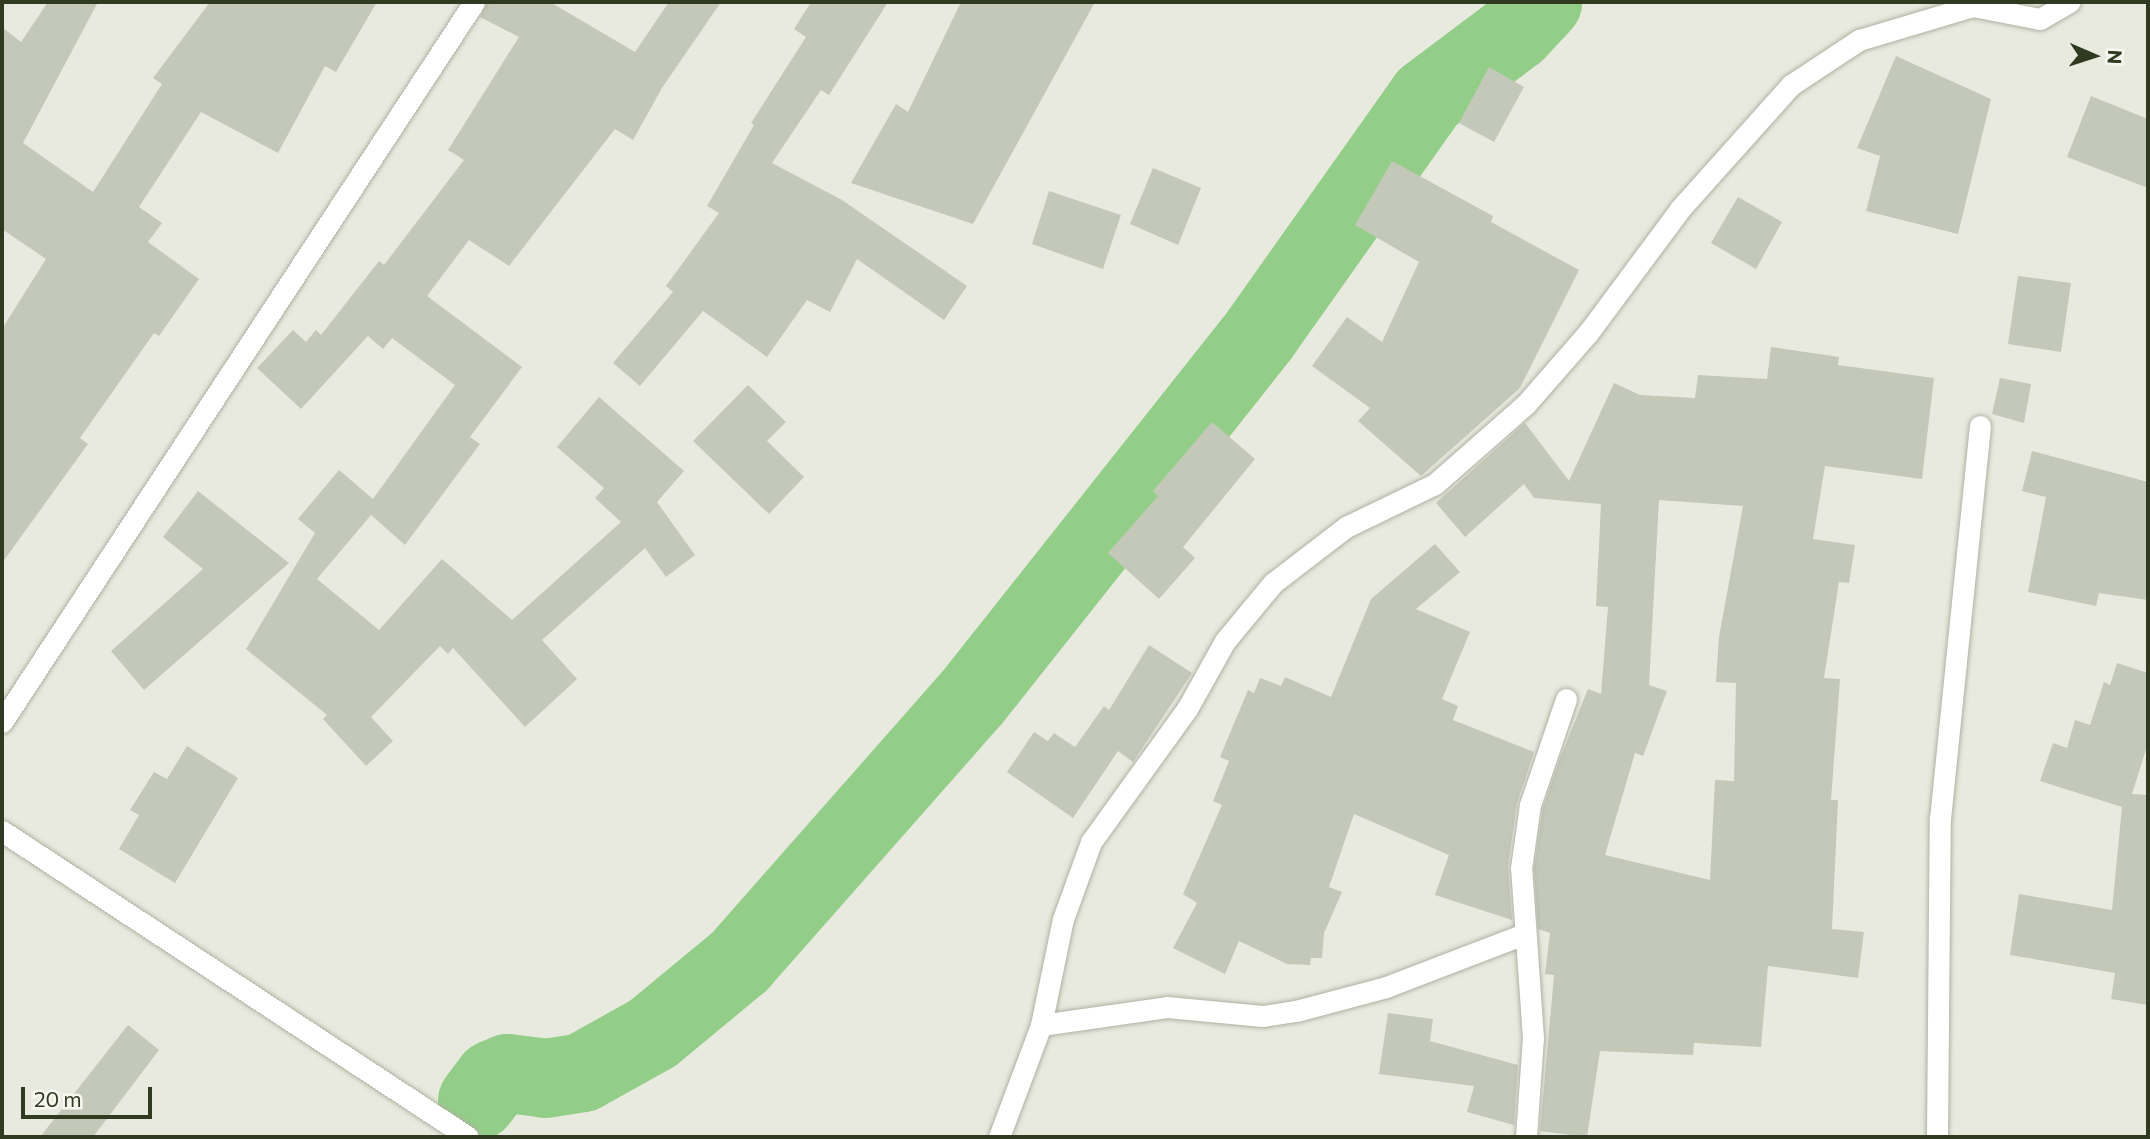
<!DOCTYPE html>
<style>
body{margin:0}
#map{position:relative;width:2150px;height:1139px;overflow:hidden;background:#e8eadf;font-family:Commissioner,sans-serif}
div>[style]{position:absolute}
.river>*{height:79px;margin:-39.5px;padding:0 39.5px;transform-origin:39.5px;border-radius:39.5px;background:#93ce88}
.building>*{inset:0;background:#c4c8b8}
.roads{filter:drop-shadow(0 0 2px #adb2a2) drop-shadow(0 0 2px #adb2a2)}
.minor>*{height:21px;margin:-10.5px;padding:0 10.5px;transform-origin:10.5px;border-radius:10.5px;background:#fff}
span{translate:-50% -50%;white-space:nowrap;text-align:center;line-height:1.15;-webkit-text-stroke:5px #f6f7f0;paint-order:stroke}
.frame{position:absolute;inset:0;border:4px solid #2f3a21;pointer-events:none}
.north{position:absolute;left:2059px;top:21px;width:70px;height:70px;-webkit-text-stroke:5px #f6f7f0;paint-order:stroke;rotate:93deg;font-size:19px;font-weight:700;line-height:28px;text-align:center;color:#2f3a21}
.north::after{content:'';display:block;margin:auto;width:24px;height:32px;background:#2f3a21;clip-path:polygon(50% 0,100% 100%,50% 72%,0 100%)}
.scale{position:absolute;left:21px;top:1087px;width:131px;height:32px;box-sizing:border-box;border:4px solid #2f3a21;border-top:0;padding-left:9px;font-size:21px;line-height:24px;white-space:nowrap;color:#2f3a21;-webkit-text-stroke:5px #f6f7f0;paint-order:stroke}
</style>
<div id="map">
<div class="river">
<div style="left:477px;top:1100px;width:26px;rotate:-53deg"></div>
<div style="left:493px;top:1079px;width:15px;rotate:-23deg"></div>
<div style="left:507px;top:1073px;width:38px;rotate:7deg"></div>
<div style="left:545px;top:1078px;width:37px;rotate:-9deg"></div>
<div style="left:582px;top:1072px;width:80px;rotate:-29.1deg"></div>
<div style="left:652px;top:1033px;width:113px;rotate:-39.6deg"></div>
<div style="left:739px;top:961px;width:351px;rotate:-48.6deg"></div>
<div style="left:971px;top:698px;width:466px;rotate:-51.6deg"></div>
<div style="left:1260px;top:333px;width:289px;rotate:-54.7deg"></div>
<div style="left:1427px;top:97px;width:110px;rotate:-36.9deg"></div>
<div style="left:1515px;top:31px;width:40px;rotate:-47deg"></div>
</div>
<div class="building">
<div style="clip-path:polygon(48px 2px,98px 2px,23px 143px,93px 192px,162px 84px,153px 78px,210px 2px,377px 2px,336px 72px,325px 66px,278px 153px,201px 112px,139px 207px,162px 223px,148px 242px,199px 279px,159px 336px,154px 333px,80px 438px,88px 444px,2px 563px,2px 329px,46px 259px,2px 229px,2px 27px,21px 42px)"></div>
<div style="clip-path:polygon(487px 2px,550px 2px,635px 52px,669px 2px,721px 2px,662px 88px,633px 140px,615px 129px,509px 266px,469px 240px,427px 296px,522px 367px,470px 437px,480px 444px,405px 545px,371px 515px,317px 579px,379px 630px,442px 559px,512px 620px,621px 522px,595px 498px,604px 488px,557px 447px,599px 397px,684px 471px,657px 502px,695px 555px,666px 577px,645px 548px,542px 640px,577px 679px,525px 727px,453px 648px,448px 654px,440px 646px,371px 717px,393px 741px,366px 766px,323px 719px,327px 715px,246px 649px,315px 533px,298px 519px,339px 470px,373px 499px,455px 385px,392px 338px,383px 349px,368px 336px,301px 409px,257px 368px,293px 330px,306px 342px,316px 330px,321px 335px,379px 261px,384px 265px,464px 160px,448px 150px,519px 37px,480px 17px)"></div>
<div style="clip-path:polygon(811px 2px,888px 2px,829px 95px,821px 90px,772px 163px,842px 200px,967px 286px,944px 320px,857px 259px,830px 312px,807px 300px,767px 357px,703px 311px,640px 386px,613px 363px,673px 292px,666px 286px,719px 213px,707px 206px,754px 125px,751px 123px,806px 37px,794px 29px)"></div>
<div style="clip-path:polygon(961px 2px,1095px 2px,973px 224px,851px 183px,896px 104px,908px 112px)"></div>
<div style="clip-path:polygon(1896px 56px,1991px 99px,1958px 234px,1866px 211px,1880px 156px,1857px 148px)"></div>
<div style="clip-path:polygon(1489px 67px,1524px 87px,1494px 142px,1459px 123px)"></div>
<div style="clip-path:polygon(2091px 96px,2148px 119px,2148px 188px,2067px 157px)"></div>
<div style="clip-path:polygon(1392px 161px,1493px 216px,1491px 222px,1579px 270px,1520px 388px,1421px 476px,1358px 421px,1370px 408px,1312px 366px,1347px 317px,1382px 342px,1419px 262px,1355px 225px)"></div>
<div style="clip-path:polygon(1153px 168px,1201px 188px,1178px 245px,1130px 224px)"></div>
<div style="clip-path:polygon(1049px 191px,1121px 215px,1103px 269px,1032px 244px)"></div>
<div style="clip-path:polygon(1738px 197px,1782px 222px,1756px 269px,1711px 243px)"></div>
<div style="clip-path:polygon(2018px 276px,2071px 283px,2061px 352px,2008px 344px)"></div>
<div style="clip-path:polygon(evenodd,1771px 347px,1839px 357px,1838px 365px,1934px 378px,1922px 479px,1825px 466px,1813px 539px,1855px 545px,1849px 583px,1839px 582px,1824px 678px,1840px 679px,1831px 800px,1838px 800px,1832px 929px,1864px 932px,1858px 978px,1768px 966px,1761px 1047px,1694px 1043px,1693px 1055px,1600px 1051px,1587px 1137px,1540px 1131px,1554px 975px,1545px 974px,1550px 933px,1538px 929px,1534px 868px,1543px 808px,1559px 761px,1588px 689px,1601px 694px,1608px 607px,1596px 606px,1601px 504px,1534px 498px,1524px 484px,1465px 537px,1436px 503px,1525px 423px,1569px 481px,1614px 383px,1640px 395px,1695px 398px,1698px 375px,1767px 379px,1771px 347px,1659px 500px,1743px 506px,1719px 637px,1716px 682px,1736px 683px,1734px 781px,1715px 780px,1710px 880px,1605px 855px,1635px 753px,1643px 756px,1667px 691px,1649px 685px,1659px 500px)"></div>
<div style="clip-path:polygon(2000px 378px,2031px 384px,2024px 423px,1992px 414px)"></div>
<div style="clip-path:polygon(748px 385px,786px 422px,767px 441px,804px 477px,769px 514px,693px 441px)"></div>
<div style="clip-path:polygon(1212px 422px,1255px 459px,1183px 547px,1195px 558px,1159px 599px,1108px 553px,1158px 496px,1153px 491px)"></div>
<div style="clip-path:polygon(2032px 451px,2148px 482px,2148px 600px,2099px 593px,2096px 606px,2028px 592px,2046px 497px,2022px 491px)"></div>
<div style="clip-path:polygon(198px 491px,289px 563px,144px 690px,111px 651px,203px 569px,163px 537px)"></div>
<div style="clip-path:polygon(1435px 544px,1460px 572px,1416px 609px,1470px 632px,1442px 699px,1458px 706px,1453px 720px,1534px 752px,1517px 803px,1508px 866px,1512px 920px,1435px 895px,1449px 855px,1354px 814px,1329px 887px,1342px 892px,1324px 933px,1322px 958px,1311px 958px,1310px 965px,1287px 964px,1239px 941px,1225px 974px,1173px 948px,1197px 903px,1183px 894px,1222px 805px,1213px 801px,1229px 761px,1220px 757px,1248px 690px,1254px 693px,1260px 678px,1281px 686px,1285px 677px,1331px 697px,1371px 599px)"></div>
<div style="clip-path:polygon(1149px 645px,1192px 673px,1133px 762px,1118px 751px,1073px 818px,1007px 772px,1034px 732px,1048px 741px,1054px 733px,1075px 747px,1104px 706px,1109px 710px)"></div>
<div style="clip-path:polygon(2117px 663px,2148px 673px,2148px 743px,2132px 794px,2148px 795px,2148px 1005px,2111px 999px,2115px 973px,2010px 955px,2019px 894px,2112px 910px,2122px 807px,2040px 781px,2053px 743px,2067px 748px,2075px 720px,2090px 725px,2104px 682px,2110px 685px)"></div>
<div style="clip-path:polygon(187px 746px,238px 778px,175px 883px,119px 849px,139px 815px,130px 810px,154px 772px,167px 779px)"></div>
<div style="clip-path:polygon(1388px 1013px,1433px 1019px,1430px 1041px,1518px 1065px,1514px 1125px,1467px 1112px,1474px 1086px,1379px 1074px)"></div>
<div style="clip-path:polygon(128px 1025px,159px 1050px,93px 1137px,40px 1137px)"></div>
</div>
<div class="roads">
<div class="minor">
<div style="left:2px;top:722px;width:861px;rotate:-56.75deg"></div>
<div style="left:2px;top:831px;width:557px;rotate:33.29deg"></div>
<div style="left:1041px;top:1025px;width:127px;rotate:-8.1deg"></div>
<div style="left:1167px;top:1007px;width:96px;rotate:5.4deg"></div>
<div style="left:1263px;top:1016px;width:33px;rotate:-9deg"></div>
<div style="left:1296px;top:1011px;width:93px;rotate:-14.9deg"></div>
<div style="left:1386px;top:987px;width:148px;rotate:-21deg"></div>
<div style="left:999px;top:1137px;width:120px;rotate:-69.4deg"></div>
<div style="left:1041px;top:1025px;width:108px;rotate:-78.3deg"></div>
<div style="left:1063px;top:919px;width:82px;rotate:-70deg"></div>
<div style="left:1091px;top:842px;width:164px;rotate:-54.2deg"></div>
<div style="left:1187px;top:709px;width:78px;rotate:-60.8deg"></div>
<div style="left:1225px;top:641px;width:75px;rotate:-50.4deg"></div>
<div style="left:1273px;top:583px;width:92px;rotate:-37.5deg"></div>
<div style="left:1346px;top:527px;width:99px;rotate:-25.8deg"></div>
<div style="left:1435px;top:484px;width:121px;rotate:-41.3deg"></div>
<div style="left:1526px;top:404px;width:94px;rotate:-48.9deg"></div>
<div style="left:1588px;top:333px;width:154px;rotate:-53.4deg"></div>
<div style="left:1680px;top:209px;width:166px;rotate:-48.2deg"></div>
<div style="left:1791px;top:85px;width:82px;rotate:-33.5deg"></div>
<div style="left:1859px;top:40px;width:119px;rotate:-16.6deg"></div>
<div style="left:1973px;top:6px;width:68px;rotate:11deg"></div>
<div style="left:2040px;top:19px;width:34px;rotate:-30deg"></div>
<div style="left:1526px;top:1137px;width:99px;rotate:-86deg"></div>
<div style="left:1533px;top:1038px;width:170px;rotate:-94deg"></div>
<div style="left:1521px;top:868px;width:64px;rotate:-81.9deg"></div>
<div style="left:1530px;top:805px;width:112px;rotate:-71.2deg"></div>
<div style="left:1937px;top:1137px;width:318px;rotate:-89.5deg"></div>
<div style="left:1940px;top:819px;width:395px;rotate:-84.2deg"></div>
</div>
</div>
<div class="frame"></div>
<div class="north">N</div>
<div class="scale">20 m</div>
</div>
